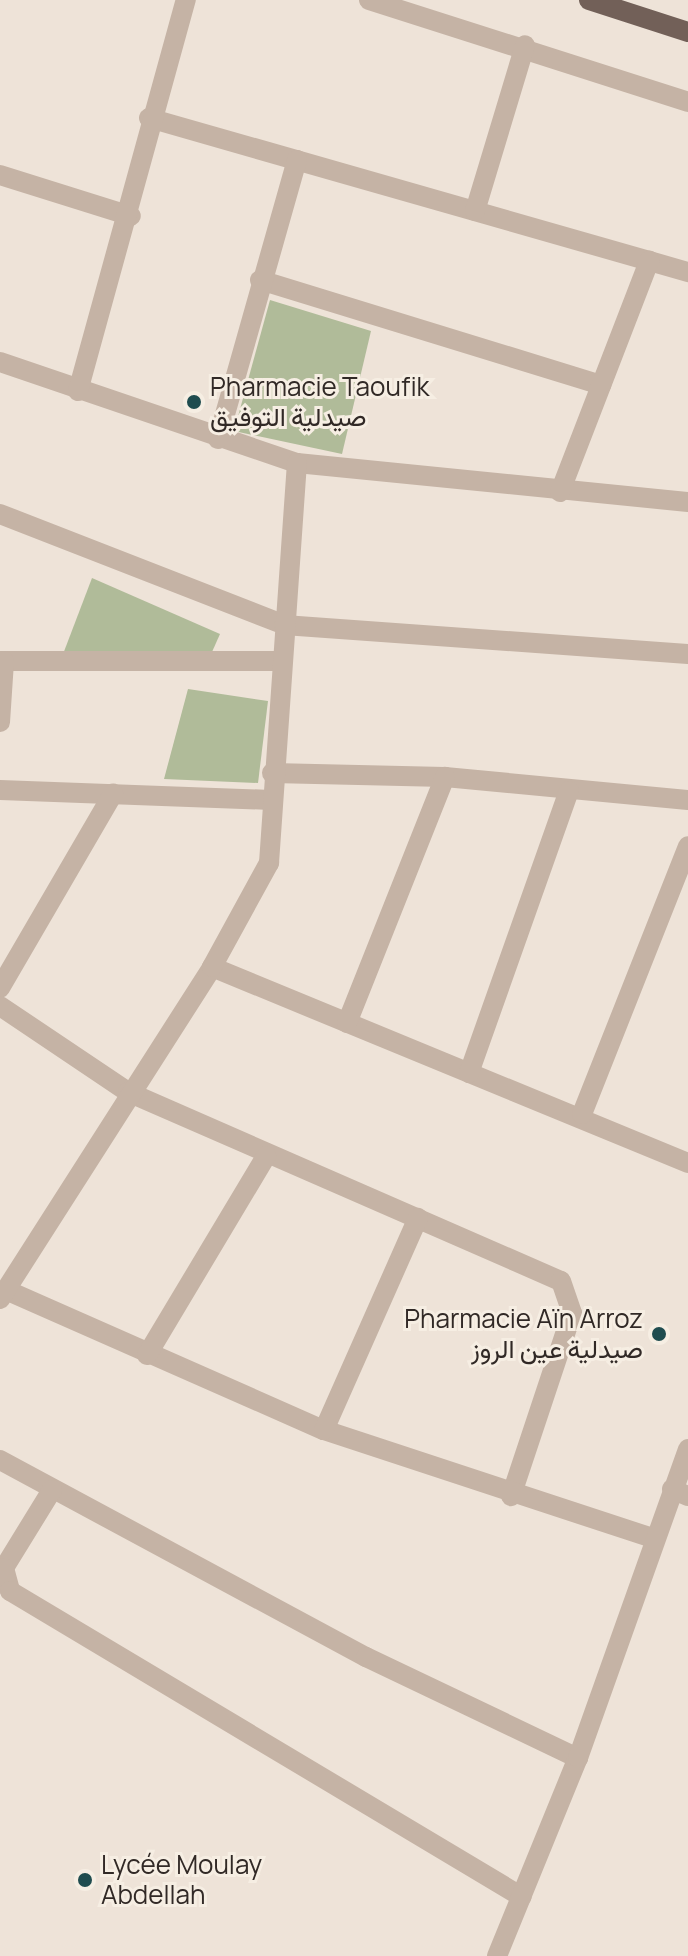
<!DOCTYPE html>
<meta charset="utf-8">
<style>
body{margin:0}
#map{position:relative;width:688px;height:1956px;overflow:hidden;background:#eee3d8;font-family:Manrope,Vazirmatn,sans-serif}
div>[style]{position:absolute}
.green>*{inset:0;background:#b0bb99}
.minor>*{height:20px;margin:-10px;padding:0 10px;transform-origin:10px;border-radius:10px;background:#c5b3a5}
.tertiary>*{height:20px;margin:-10px;padding:0 10px;transform-origin:10px;border-radius:10px;background:#c5b3a5}
.primary>*{height:20px;margin:-10px;padding:0 10px;transform-origin:10px;border-radius:10px;background:#726058}
.dots>*{width:22px;height:22px;translate:-50% -50%;box-sizing:border-box;border:4px solid #f6eee3;border-radius:50%}
span{translate:-50% -50%;white-space:nowrap;text-align:center;line-height:1.15;-webkit-text-stroke:6px #f6eee3;paint-order:stroke}
.poi-label{font-size:26px;color:#312926}
.left{translate:0 -50%;text-align:left}
.right{translate:-100% -50%;text-align:right}
</style>
<div id="map">
<div class="green">
<div style="clip-path:polygon(270px 300px,371px 331px,342px 454px,234px 431px)"></div>
<div style="clip-path:polygon(92px 578px,220px 634px,212px 652px,60px 662px)"></div>
<div style="clip-path:polygon(188px 689px,268px 701px,258px 783px,164px 779px)"></div>
</div>
<div class="minor">
<div style="left:369px;top:0;width:335px;rotate:17.7deg"></div>
<div style="left:149px;top:118px;width:561px;rotate:15.95deg"></div>
<div style="left:0;top:175px;width:137px;rotate:17.4deg"></div>
<div style="left:475px;top:211px;width:173px;rotate:-73.2deg"></div>
<div style="left:260px;top:280px;width:357px;rotate:17.1deg"></div>
<div style="left:0;top:362px;width:314px;rotate:18.8deg"></div>
<div style="left:297px;top:463px;width:393px;rotate:5.7deg"></div>
<div style="left:78px;top:391px;width:406px;rotate:-74.6deg"></div>
<div style="left:218px;top:439px;width:290px;rotate:-74.2deg"></div>
<div style="left:560px;top:492px;width:248px;rotate:-68.9deg"></div>
<div style="left:0;top:514px;width:305px;rotate:21.3deg"></div>
<div style="left:284px;top:625px;width:405px;rotate:4.1deg"></div>
<div style="left:0;top:661px;width:280px"></div>
<div style="left:0;top:722px;width:61px;rotate:-86.2deg"></div>
<div style="left:272px;top:773px;width:173px;rotate:1.3deg"></div>
<div style="left:445px;top:777px;width:244px;rotate:5.4deg"></div>
<div style="left:0;top:790px;width:271px;rotate:2.1deg"></div>
<div style="left:212px;top:967px;width:515px;rotate:22.38deg"></div>
<div style="left:0;top:988px;width:225px;rotate:-59.8deg"></div>
<div style="left:0;top:1006px;width:154px;rotate:33.9deg"></div>
<div style="left:128px;top:1092px;width:472px;rotate:23.6deg"></div>
<div style="left:561px;top:1281px;width:34px;rotate:71deg"></div>
<div style="left:572px;top:1313px;width:193px;rotate:108.4deg"></div>
<div style="left:347px;top:1023px;width:265px;rotate:-68.3deg"></div>
<div style="left:469px;top:1073px;width:299px;rotate:-70.5deg"></div>
<div style="left:582px;top:1114px;width:288px;rotate:-68.4deg"></div>
<div style="left:6px;top:1290px;width:347px;rotate:23.8deg"></div>
<div style="left:324px;top:1430px;width:346px;rotate:18.2deg"></div>
<div style="left:0;top:1299px;width:394px;rotate:-57.4deg"></div>
<div style="left:212px;top:967px;width:119px;rotate:-61.3deg"></div>
<div style="left:269px;top:863px;width:401px;rotate:-86deg"></div>
<div style="left:147px;top:1355px;width:232px;rotate:-59.1deg"></div>
<div style="left:324px;top:1430px;width:232px;rotate:-66.1deg"></div>
<div style="left:0;top:1460px;width:416px;rotate:28.3deg"></div>
<div style="left:366px;top:1657px;width:235px;rotate:25.5deg"></div>
<div style="left:672px;top:1489px;width:17px;rotate:24deg"></div>
<div style="left:52px;top:1490px;width:92px;rotate:121.6deg"></div>
<div style="left:4px;top:1568px;width:24px;rotate:75deg"></div>
<div style="left:10px;top:1591px;width:596px;rotate:30.86deg"></div>
</div>
<div class="tertiary">
<div style="left:497px;top:1956px;width:214px;rotate:-67.8deg"></div>
<div style="left:578px;top:1758px;width:328px;rotate:-70.4deg"></div>
</div>
<div class="primary">
<div style="left:589px;top:0;width:104px;rotate:17.9deg"></div>
</div>
<div class="dots">
<div style="left:194px;top:402px;background:#1f4c4f"></div>
<div style="left:659px;top:1334px;background:#1f4c4f"></div>
<div style="left:85px;top:1880px;background:#1f4c4f"></div>
</div>
<div class="poi-label">
<span class="left" style="left:210px;top:402px">Pharmacie Taoufik<br>صيدلية التوفيق</span>
<span class="right" style="left:643px;top:1334px">Pharmacie Aïn Arroz<br>صيدلية عين الروز</span>
<span class="left" style="left:101px;top:1880px">Lycée Moulay<br>Abdellah</span>
</div>
</div>
